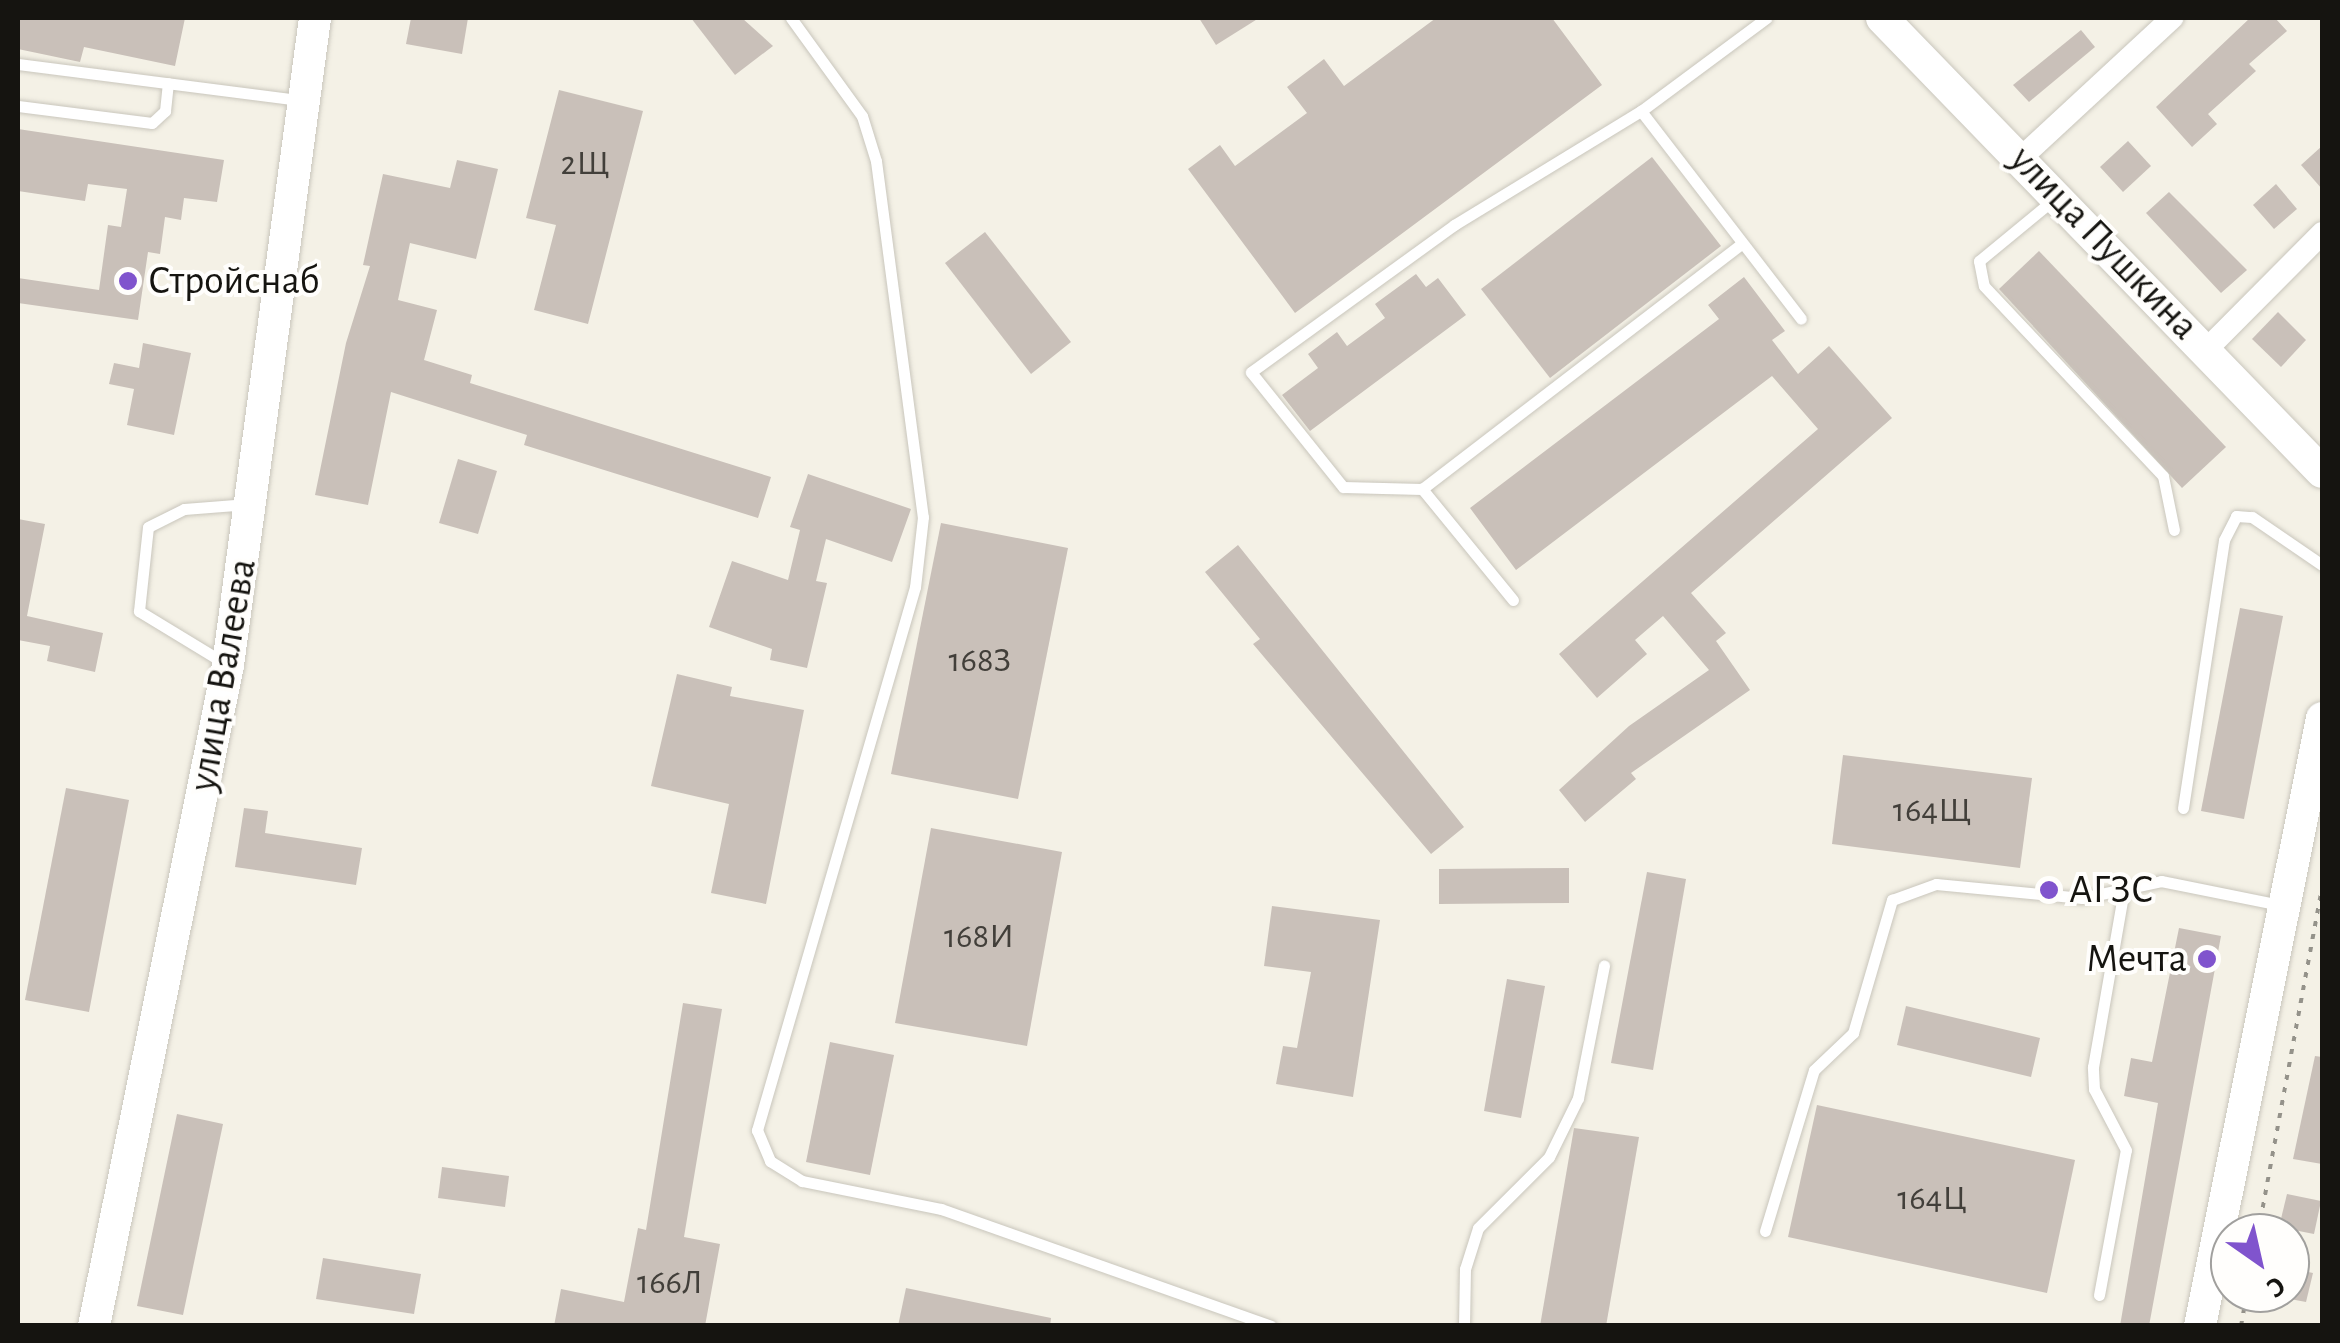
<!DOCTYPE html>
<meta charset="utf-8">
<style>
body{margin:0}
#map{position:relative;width:2340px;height:1343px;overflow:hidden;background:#f4f1e6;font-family:"Alegreya Sans",sans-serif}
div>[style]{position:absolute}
.building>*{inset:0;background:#c9c0b9}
.path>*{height:4px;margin-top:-2px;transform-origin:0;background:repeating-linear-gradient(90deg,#94928a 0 5px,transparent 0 13px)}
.roads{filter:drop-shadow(0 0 2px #c9c6bc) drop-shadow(0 0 2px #c9c6bc)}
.lane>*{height:11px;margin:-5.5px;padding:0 5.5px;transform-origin:5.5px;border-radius:5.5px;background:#fff}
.street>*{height:22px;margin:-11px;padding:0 11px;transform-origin:11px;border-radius:11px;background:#fff}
.secondary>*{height:32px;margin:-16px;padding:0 16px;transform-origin:16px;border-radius:16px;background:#fff}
.dots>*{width:28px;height:28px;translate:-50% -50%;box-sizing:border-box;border:5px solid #fffefc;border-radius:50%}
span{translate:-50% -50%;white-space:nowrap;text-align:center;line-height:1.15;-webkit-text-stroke:8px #fffefc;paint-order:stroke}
.number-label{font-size:35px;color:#423f3a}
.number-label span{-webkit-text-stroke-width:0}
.street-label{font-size:40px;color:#151410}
.poi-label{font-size:40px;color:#151410}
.left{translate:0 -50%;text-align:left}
.right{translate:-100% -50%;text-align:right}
.frame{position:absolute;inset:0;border:20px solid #151410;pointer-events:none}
.north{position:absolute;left:2210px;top:1213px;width:100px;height:100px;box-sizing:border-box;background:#fffefc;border:2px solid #a1a09e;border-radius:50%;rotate:146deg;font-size:28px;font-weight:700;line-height:40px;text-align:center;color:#151410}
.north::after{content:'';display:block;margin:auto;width:35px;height:45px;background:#8054cd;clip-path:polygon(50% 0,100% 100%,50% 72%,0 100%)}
</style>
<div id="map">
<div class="building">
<div style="clip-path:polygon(18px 18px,185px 18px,175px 66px,84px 47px,80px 62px,18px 49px)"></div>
<div style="clip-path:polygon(411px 18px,468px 18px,462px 54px,406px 44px)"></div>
<div style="clip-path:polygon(691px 18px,742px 18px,773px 46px,735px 75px)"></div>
<div style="clip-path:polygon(1199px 18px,1259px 18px,1216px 45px)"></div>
<div style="clip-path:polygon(1436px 18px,1552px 18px,1602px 85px,1295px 313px,1188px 169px,1220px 145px,1235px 166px,1307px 113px,1287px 87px,1324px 59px,1344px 86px)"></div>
<div style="clip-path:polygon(2250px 18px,2275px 18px,2287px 31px,2249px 64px,2256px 71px,2208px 114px,2217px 124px,2192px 147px,2156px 107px)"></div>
<div style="clip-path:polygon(2081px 30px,2095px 47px,2029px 102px,2013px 85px)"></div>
<div style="clip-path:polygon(559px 90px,643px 111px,588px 324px,534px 310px,556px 225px,526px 218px)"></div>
<div style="clip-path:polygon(18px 129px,224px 160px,217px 202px,184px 198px,181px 220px,165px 217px,160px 254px,148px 252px,138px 320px,18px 303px,18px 278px,99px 290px,108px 225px,121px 227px,127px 189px,88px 184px,85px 201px,18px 191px)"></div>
<div style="clip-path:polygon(2128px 141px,2151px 166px,2123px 192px,2100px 167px)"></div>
<div style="clip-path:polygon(2322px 146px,2322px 189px,2301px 165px)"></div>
<div style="clip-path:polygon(1652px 157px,1721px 246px,1550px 378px,1481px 289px)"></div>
<div style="clip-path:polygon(457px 160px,498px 169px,476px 259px,410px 243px,398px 300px,437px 310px,424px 360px,472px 375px,470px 383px,771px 477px,758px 518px,524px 445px,527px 435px,391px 392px,368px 505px,315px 495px,346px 343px,370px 266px,363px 265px,383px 174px,450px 188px)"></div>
<div style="clip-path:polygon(2276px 184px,2297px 209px,2274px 229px,2253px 205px)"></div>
<div style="clip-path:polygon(2169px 192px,2247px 270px,2221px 293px,2146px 213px)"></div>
<div style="clip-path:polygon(985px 232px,1071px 342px,1031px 374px,945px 263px)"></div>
<div style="clip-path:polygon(2039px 251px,2226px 447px,2182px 488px,1999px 289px)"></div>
<div style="clip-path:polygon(1416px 274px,1426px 287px,1438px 278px,1466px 315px,1310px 431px,1282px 395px,1318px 368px,1308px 354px,1337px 332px,1347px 346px,1385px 318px,1375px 304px)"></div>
<div style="clip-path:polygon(1744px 277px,1785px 331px,1772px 340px,1798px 374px,1829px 346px,1892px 418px,1691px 593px,1726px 633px,1716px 641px,1750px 690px,1631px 773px,1636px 779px,1585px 822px,1559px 790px,1629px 726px,1709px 670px,1663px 616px,1635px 640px,1647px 654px,1597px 698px,1559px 654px,1818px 429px,1772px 376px,1516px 570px,1470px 508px,1719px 319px,1708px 305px)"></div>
<div style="clip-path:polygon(2278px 312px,2306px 340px,2281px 367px,2252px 339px)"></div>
<div style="clip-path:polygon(143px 343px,191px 353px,174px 435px,127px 425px,134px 389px,109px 384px,114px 363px,139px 368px)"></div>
<div style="clip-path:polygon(458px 459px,497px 471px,478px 534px,439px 523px)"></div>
<div style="clip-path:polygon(808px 474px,911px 509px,892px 562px,826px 539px,816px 581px,827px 583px,807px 668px,770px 660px,772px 649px,709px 627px,732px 561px,788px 580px,800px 530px,790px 527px)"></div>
<div style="clip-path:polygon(18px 519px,45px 524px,27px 616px,103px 633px,95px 672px,47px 661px,50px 646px,18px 640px)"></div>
<div style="clip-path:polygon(941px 523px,1068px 548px,1018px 799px,891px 774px)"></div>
<div style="clip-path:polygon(1238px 545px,1464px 827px,1431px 854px,1253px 644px,1260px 639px,1205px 572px)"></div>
<div style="clip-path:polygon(2240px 608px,2283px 616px,2244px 819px,2201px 811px)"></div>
<div style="clip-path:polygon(677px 674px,732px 687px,730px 696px,804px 710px,766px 904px,711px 893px,729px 804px,651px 786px)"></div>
<div style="clip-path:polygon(1843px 755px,2032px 778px,2020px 868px,1832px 844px)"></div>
<div style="clip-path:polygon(66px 788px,129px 800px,89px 1012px,25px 1000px)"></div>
<div style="clip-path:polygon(244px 808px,268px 811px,265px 833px,362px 848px,356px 885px,235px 867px)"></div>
<div style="clip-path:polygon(931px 828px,1062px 852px,1027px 1046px,895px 1023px)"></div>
<div style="clip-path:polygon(1569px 868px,1569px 903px,1439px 904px,1439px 869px)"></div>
<div style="clip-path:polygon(1647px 872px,1686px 879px,1653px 1070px,1611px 1063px)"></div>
<div style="clip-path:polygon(1272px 906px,1380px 920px,1353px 1097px,1276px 1084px,1283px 1046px,1297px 1048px,1311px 972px,1264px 966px)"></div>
<div style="clip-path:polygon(2179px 928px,2221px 936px,2149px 1326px,2120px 1326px,2158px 1103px,2124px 1096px,2131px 1058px,2152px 1062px)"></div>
<div style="clip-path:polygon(1507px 979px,1545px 986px,1521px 1118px,1484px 1111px)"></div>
<div style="clip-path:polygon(683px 1003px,722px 1009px,684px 1237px,720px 1244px,705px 1326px,554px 1326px,561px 1289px,624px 1302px,638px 1228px,646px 1230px)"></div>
<div style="clip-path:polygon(1906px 1006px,2040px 1038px,2031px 1077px,1897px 1045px)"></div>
<div style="clip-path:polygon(830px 1042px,894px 1055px,870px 1175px,806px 1162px)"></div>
<div style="clip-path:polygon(2315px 1056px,2322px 1057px,2322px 1164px,2293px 1159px)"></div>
<div style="clip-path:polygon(1817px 1105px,2075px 1160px,2047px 1293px,1788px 1237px)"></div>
<div style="clip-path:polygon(177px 1114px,223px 1124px,183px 1315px,137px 1306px)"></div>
<div style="clip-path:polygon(1574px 1128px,1639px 1137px,1606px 1326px,1540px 1326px)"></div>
<div style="clip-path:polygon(442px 1167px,509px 1176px,505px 1207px,438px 1198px)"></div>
<div style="clip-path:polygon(2287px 1194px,2321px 1201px,2314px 1234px,2279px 1227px)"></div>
<div style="clip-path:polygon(323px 1258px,421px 1274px,414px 1314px,316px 1299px)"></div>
<div style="clip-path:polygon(2290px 1268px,2313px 1273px,2306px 1302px,2290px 1299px)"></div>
<div style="clip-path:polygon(906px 1288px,1051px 1318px,1050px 1326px,898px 1326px)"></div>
</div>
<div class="path">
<div style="left:2258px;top:1233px;width:352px;rotate:-79.5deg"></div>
<div style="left:2241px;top:1326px;width:34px;rotate:-80deg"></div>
</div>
<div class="roads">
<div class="lane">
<div style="left:791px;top:18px;width:121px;rotate:54.1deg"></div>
<div style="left:862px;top:116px;width:47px;rotate:72.7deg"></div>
<div style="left:876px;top:161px;width:359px;rotate:82.5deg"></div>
<div style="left:923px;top:517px;width:70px;rotate:96.5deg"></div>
<div style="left:915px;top:587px;width:566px;rotate:106.22deg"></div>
<div style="left:757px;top:1130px;width:34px;rotate:67deg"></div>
<div style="left:770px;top:1161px;width:38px;rotate:32deg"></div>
<div style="left:802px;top:1181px;width:142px;rotate:11.4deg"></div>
<div style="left:941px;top:1209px;width:350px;rotate:19.5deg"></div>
<div style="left:18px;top:64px;width:284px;rotate:7.3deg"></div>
<div style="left:18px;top:106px;width:135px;rotate:7.2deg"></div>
<div style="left:152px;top:123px;width:18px;rotate:-43deg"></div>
<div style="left:165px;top:111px;width:28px;rotate:-84deg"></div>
<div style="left:1641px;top:111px;width:262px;rotate:52.4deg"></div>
<div style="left:2053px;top:200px;width:96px;rotate:140.5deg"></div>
<div style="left:1979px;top:261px;width:25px;rotate:79deg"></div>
<div style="left:1984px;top:286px;width:261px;rotate:46.7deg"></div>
<div style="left:2163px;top:476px;width:55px;rotate:78.5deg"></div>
<div style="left:1422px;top:489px;width:402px;rotate:-37.5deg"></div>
<div style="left:1513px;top:600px;width:144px;rotate:-129.3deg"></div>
<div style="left:1422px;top:489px;width:79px;rotate:-178.5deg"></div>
<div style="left:1343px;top:487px;width:147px;rotate:-128.7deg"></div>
<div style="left:1251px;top:372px;width:251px;rotate:-35.9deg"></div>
<div style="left:1454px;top:225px;width:219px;rotate:-31.4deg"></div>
<div style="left:1641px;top:111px;width:156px;rotate:-36.6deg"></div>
<div style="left:226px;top:664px;width:102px;rotate:-148.7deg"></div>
<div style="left:139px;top:611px;width:84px;rotate:-83.9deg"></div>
<div style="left:148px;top:527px;width:40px;rotate:-26.6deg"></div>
<div style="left:184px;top:509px;width:64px;rotate:-4.5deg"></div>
<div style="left:2183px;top:808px;width:271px;rotate:-81.3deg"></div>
<div style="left:2224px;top:540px;width:27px;rotate:-63deg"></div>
<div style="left:2236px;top:516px;width:16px;rotate:4deg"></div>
<div style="left:2252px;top:517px;width:85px;rotate:34.4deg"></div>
<div style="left:1765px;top:1231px;width:168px;rotate:-73.1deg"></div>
<div style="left:1814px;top:1070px;width:54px;rotate:-43.5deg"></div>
<div style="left:1853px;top:1033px;width:139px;rotate:-73.7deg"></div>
<div style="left:1892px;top:900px;width:47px;rotate:-20deg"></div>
<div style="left:1936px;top:884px;width:147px;rotate:5.5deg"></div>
<div style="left:2082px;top:898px;width:81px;rotate:-12.1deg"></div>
<div style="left:2161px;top:881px;width:121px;rotate:11.4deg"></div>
<div style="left:2099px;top:1295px;width:147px;rotate:-79.5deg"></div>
<div style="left:2126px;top:1150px;width:69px;rotate:-117.7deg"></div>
<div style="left:2094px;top:1089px;width:22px;rotate:-93deg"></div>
<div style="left:2093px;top:1067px;width:181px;rotate:-80.1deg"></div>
<div style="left:1464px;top:1326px;width:57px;rotate:-89deg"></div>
<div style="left:1465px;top:1269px;width:43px;rotate:-72.4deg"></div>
<div style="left:1478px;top:1228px;width:100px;rotate:-45deg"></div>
<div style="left:1549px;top:1157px;width:66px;rotate:-63.8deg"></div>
<div style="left:1578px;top:1098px;width:135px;rotate:-78.9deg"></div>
</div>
<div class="street">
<div style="left:2022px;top:157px;width:205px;rotate:-42.8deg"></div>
<div style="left:2206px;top:350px;width:165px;rotate:-45.2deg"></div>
</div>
<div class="secondary">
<div style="left:1882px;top:18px;width:632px;rotate:45.9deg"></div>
<div style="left:94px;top:1326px;width:674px;rotate:-78.54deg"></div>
<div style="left:228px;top:665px;width:653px;rotate:-82.34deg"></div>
<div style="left:2200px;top:1326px;width:620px;rotate:-78.65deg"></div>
</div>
</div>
<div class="dots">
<div style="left:128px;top:281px;background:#8054cd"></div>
<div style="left:2049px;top:890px;background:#8054cd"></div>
<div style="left:2207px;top:959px;background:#8054cd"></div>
</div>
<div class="number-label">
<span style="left:585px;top:164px">2Щ</span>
<span style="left:980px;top:661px">168З</span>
<span style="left:1932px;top:811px">164Щ</span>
<span style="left:979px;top:937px">168И</span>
<span style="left:1932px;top:1199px">164Ц</span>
<span style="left:670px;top:1283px">166Л</span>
</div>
<div class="street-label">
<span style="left:2104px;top:243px;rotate:46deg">улица Пушкина</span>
<span style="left:223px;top:675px;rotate:-80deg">улица Валеева</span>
</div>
<div class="poi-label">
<span class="left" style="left:148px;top:281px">Стройснаб</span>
<span class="left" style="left:2069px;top:890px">АГЗС</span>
<span class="right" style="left:2187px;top:959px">Мечта</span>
</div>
<div class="frame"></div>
<div class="north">С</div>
</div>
